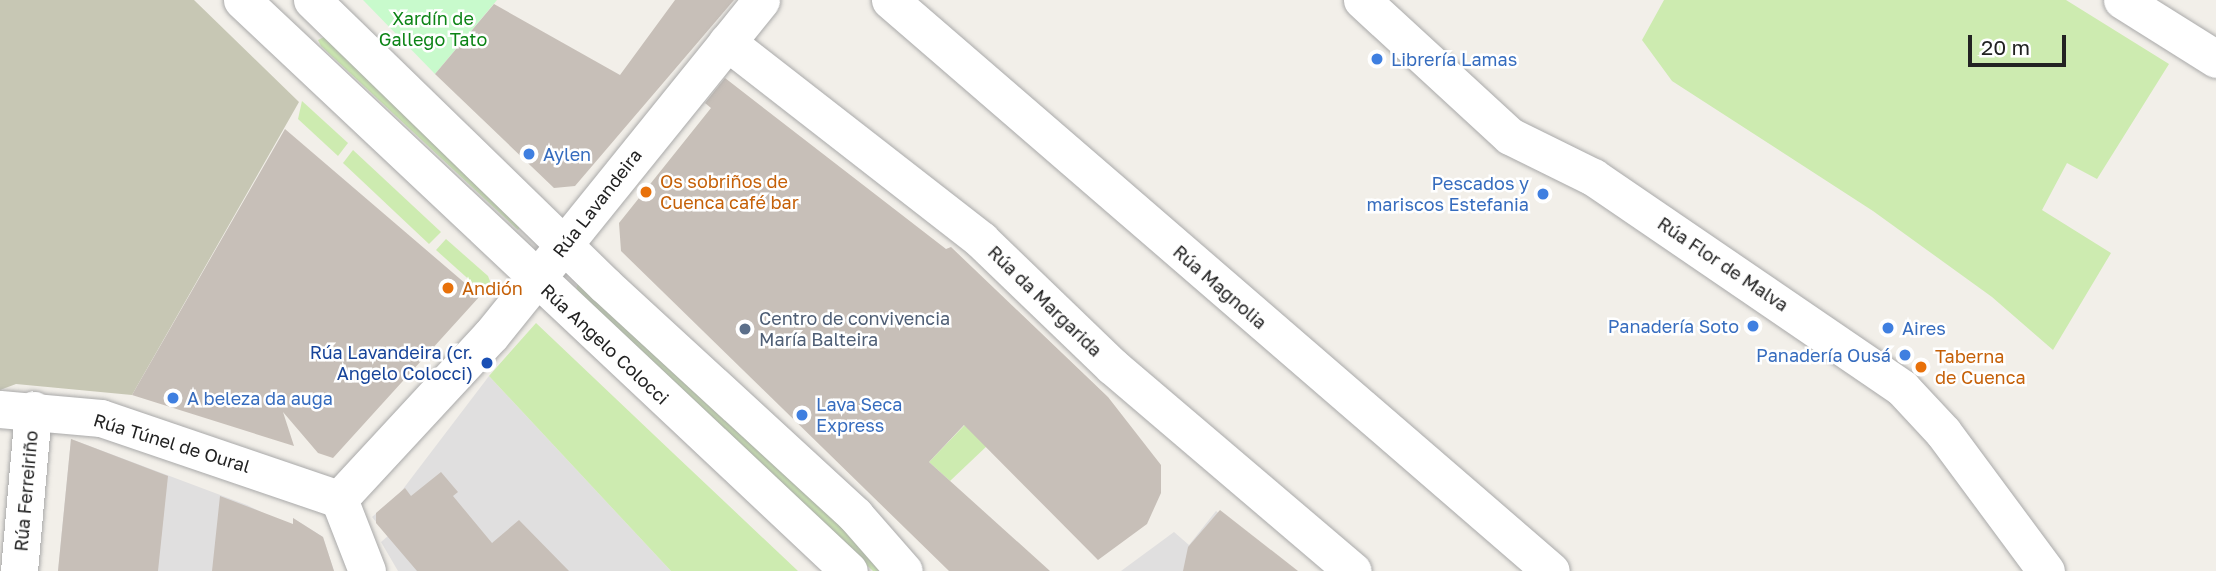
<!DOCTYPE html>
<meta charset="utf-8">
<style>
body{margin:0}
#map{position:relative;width:2216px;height:571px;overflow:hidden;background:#f2efe9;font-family:"Golos Text",sans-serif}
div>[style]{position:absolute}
.residential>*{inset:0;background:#e0dfdf}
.construction>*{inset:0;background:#c7c7b4}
.grass>*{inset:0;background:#cdebb0}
.park>*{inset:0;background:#c8facc}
.building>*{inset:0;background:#c7bfb8}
.roads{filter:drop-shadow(0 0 2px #a9a9a9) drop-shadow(0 0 2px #a9a9a9)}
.street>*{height:37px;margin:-18.5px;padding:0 18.5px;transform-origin:18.5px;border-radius:18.5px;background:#fff}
.dots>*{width:19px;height:19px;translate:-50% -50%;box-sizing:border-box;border:4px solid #fff;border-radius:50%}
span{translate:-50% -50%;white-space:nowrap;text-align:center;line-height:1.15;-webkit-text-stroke:5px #fff;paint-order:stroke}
.park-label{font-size:18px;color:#0c8416}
.shop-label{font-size:18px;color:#366cbe}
.left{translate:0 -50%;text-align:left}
.right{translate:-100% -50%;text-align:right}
.food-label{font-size:18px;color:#c56008}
.street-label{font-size:18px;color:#222}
.service-label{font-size:18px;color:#4e5e75}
.transit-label{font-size:18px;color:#164399}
.scale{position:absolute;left:1968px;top:35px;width:98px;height:32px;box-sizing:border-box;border:4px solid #222;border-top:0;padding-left:9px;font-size:21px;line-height:24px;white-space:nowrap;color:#222;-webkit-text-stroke:5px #fff;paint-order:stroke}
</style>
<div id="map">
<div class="residential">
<div style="clip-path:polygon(489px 376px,616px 512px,671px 571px,398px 571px,381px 542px,388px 536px,372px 517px,400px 493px)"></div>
<div style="clip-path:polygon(71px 439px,247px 505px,294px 528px,293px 518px,323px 537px,334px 571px,58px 571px)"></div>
<div style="clip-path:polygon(1216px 511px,1292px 571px,1121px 571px,1174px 532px,1189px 545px)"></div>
</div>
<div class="construction">
<div style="clip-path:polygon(0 0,194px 0,299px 102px,132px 395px,16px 384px,0 390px)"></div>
</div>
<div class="grass">
<div style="clip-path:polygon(1664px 0,2066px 0,2169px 64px,2097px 179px,2067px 163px,2042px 210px,2111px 253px,2053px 350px,1992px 297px,1873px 211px,1672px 81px,1642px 40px)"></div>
<div style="clip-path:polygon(324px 37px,521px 225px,518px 230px,321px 46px,318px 40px)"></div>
<div style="clip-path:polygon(302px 101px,348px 143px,338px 156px,298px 119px)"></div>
<div style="clip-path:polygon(353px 150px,441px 232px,429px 244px,343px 163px)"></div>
<div style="clip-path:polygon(446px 239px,488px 276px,491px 284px,484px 293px,436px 250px)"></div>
<div style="clip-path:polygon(578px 282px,872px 554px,886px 571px,873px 571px,576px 291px)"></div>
<div style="clip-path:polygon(536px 323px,673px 453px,798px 571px,671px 571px,489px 376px)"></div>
<div style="clip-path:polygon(984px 405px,1007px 427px,950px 481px,929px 462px)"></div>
</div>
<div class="park">
<div style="clip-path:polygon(363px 0,497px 0,435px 74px)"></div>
</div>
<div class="building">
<div style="clip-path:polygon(675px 0,734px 0,575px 186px,554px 188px,435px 74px,494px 4px,620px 75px)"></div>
<div style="clip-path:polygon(725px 78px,946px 249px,951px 247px,1108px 397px,1161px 465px,1161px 493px,1147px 524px,1098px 560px,964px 425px,929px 462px,1050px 571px,949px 571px,621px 251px,619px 223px,711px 108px,705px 103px)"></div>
<div style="clip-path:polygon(285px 129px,480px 296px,333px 458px,318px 453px,283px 412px,294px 446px,132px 395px)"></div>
<div style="clip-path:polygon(71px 439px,168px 476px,158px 571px,58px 571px)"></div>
<div style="clip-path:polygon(441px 472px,458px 492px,453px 496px,492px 543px,519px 520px,569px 571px,417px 571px,376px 523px,376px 513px,405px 488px,411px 496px)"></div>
<div style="clip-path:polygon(220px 496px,293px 524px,293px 518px,323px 537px,334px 571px,212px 571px)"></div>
<div style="clip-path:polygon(1220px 510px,1298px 571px,1183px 571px,1188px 547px)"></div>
</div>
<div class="roads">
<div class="street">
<div style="left:242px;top:0;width:833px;rotate:43.25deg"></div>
<div style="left:312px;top:0;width:409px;rotate:44.2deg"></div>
<div style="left:605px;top:285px;width:340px;rotate:42.6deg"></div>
<div style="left:855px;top:515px;width:74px;rotate:48.8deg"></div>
<div style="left:890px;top:0;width:873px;rotate:40.82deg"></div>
<div style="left:1362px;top:0;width:201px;rotate:42.6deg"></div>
<div style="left:1510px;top:136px;width:93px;rotate:26.3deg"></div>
<div style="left:1593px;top:177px;width:374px;rotate:34.3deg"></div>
<div style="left:1902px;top:388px;width:60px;rotate:47deg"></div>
<div style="left:1943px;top:432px;width:173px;rotate:53.5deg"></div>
<div style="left:2122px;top:0;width:111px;rotate:32.1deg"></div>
<div style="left:727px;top:42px;width:322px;rotate:37.9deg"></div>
<div style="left:981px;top:240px;width:182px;rotate:43.9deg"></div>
<div style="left:1112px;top:366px;width:316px;rotate:40.4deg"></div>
<div style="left:0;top:409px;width:101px;rotate:5.1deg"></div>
<div style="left:101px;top:418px;width:251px;rotate:18.8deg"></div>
<div style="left:339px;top:499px;width:224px;rotate:-47.2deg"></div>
<div style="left:491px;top:335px;width:430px;rotate:-51.1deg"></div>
<div style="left:339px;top:499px;width:77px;rotate:68.7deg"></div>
<div style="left:19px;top:571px;width:162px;rotate:-85deg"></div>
</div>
</div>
<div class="dots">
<div style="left:1377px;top:59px;background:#3f7fe0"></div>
<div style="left:529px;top:154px;background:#3f7fe0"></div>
<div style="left:646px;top:192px;background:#e8710a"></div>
<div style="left:1543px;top:194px;background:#3f7fe0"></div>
<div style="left:448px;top:288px;background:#e8710a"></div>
<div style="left:1753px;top:326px;background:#3f7fe0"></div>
<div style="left:1888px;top:328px;background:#3f7fe0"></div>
<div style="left:745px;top:329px;background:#5c6f8a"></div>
<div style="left:1905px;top:355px;background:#3f7fe0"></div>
<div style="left:487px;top:363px;background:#1a4fb4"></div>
<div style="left:1921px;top:367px;background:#e8710a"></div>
<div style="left:173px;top:398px;background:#3f7fe0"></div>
<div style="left:802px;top:415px;background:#3f7fe0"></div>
</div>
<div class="park-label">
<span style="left:433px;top:29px">Xardín de<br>Gallego Tato</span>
</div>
<div class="shop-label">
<span class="left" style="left:1391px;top:59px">Librería Lamas</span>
<span class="left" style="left:543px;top:154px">Aylen</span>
<span class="right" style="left:1529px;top:194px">Pescados y<br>mariscos Estefania</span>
<span class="right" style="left:1739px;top:326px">Panadería Soto</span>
<span class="left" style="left:1902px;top:328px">Aires</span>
<span class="right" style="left:1891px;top:355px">Panadería Ousá</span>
<span class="left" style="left:187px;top:398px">A beleza da auga</span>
<span class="left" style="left:816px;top:415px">Lava Seca<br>Express</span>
</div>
<div class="food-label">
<span class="left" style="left:660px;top:192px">Os sobriños de<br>Cuenca café bar</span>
<span class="left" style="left:462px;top:288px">Andión</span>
<span class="left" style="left:1935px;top:367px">Taberna<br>de Cuenca</span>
</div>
<div class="street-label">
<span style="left:597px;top:203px;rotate:-52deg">Rúa Lavandeira</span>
<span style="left:1723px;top:264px;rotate:34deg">Rúa Flor de Malva</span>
<span style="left:1220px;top:287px;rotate:41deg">Rúa Magnolia</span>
<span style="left:1045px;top:301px;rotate:44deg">Rúa da Margarida</span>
<span style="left:605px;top:344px;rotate:43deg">Rúa Angelo Colocci</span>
<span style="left:172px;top:443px;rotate:17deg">Rúa Túnel de Oural</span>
<span style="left:26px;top:491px;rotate:-85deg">Rúa Ferreiriño</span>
</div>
<div class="service-label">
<span class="left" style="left:759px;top:329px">Centro de convivencia<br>María Balteira</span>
</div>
<div class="transit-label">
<span class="right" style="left:473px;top:363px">Rúa Lavandeira (cr.<br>Angelo Colocci)</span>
</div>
<div class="scale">20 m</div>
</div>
